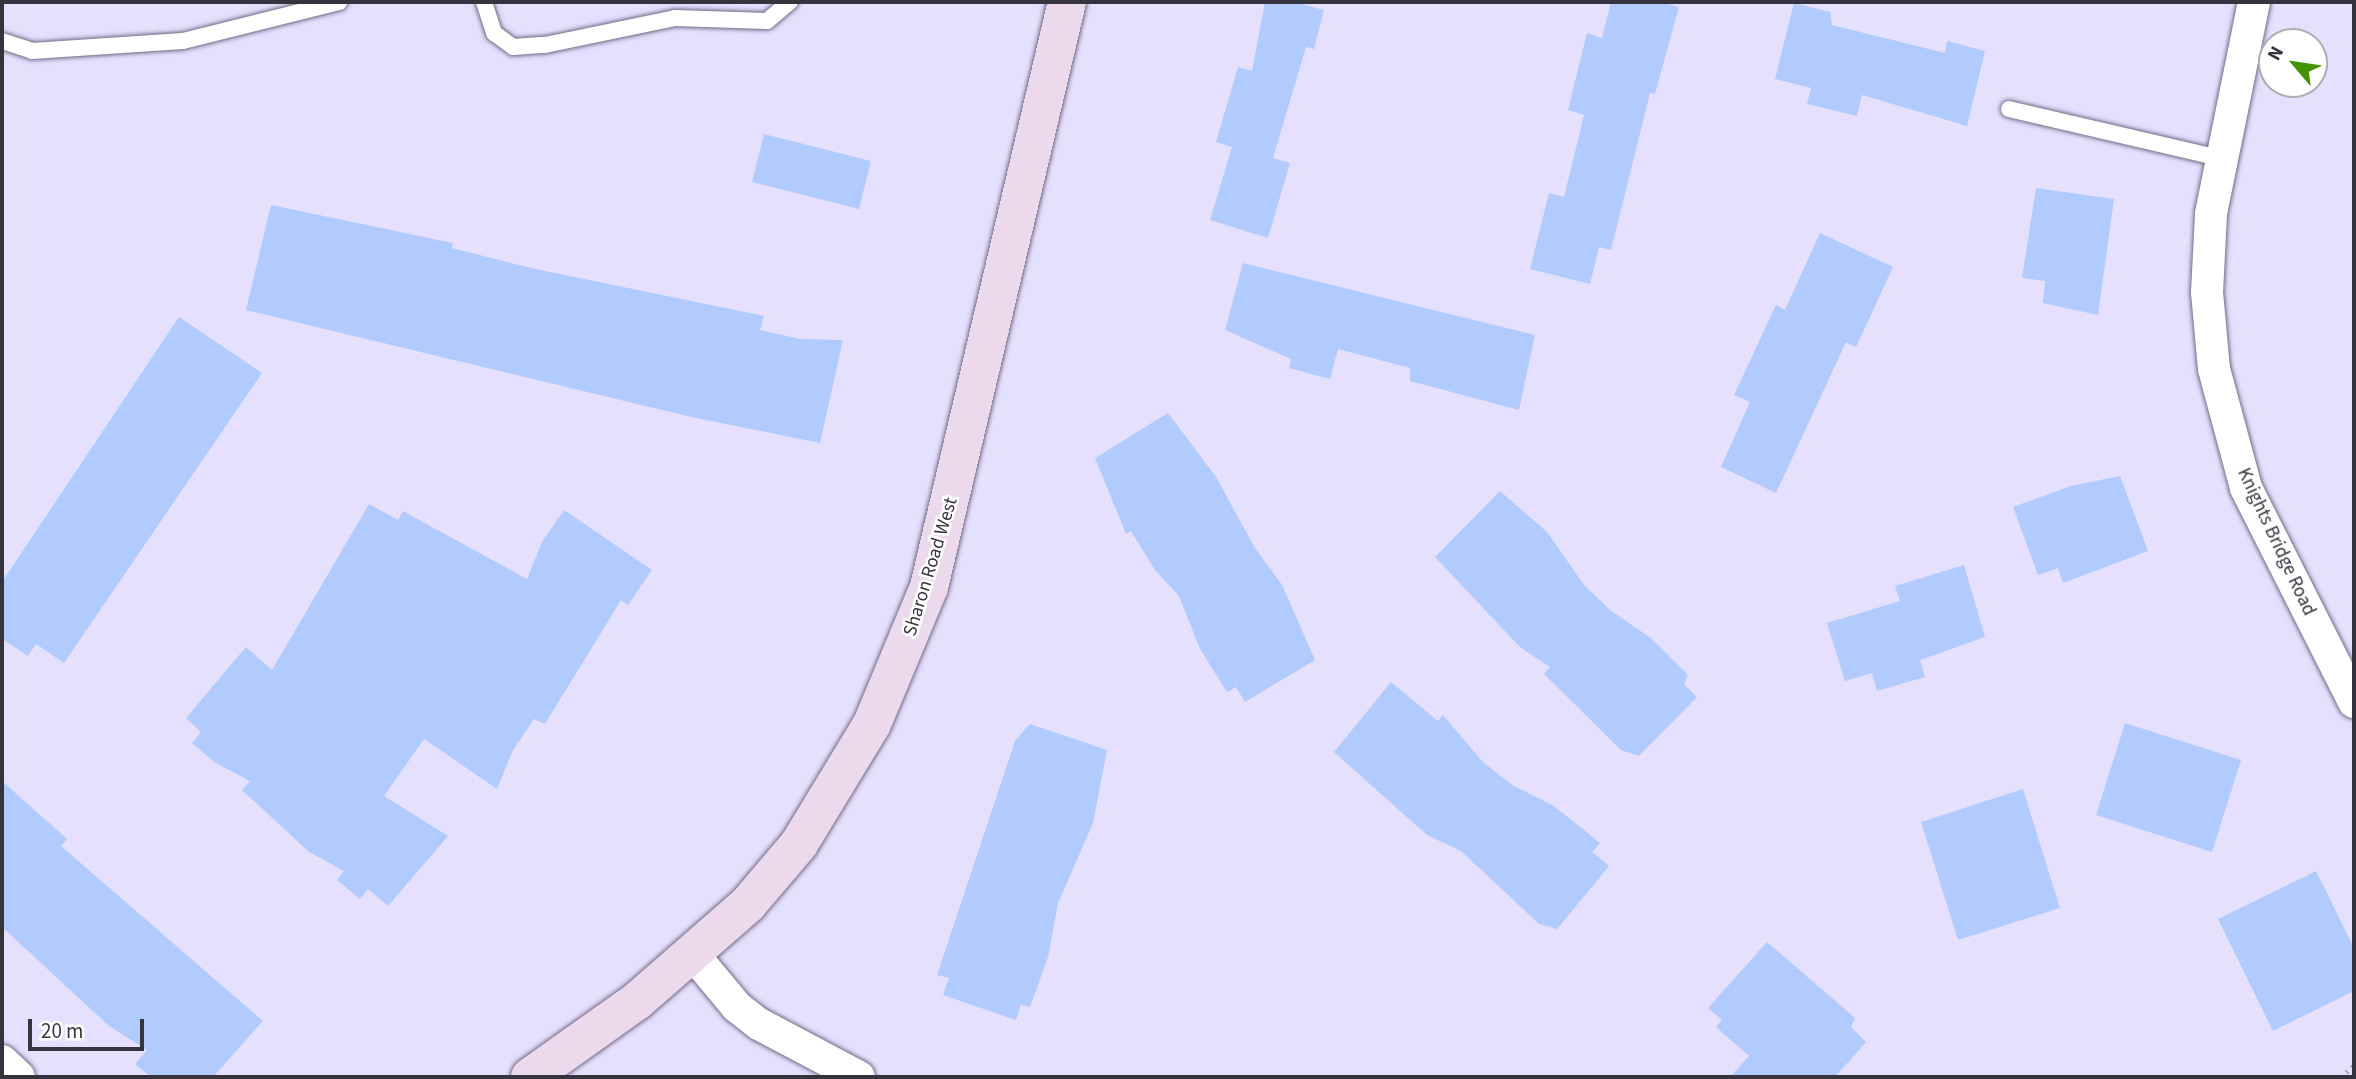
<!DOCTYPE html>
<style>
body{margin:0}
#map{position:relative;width:2356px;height:1079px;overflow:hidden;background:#e6e0ff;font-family:"Source Sans 3",sans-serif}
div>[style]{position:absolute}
.building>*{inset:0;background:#b2cbfe}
.path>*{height:4.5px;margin-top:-2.25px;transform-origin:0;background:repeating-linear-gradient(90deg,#b0abc4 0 2px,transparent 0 7px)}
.roads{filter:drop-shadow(0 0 2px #726c87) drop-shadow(0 0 2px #726c87)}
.lane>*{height:16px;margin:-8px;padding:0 8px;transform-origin:8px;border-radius:8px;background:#fff}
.street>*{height:32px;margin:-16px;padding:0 16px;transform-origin:16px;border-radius:16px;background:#fff}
.secondary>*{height:38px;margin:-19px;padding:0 19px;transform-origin:19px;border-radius:19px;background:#ecd9ec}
span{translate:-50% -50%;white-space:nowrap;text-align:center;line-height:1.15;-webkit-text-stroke:5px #fff;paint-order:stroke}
.street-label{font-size:19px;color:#35333e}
.frame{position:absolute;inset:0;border:4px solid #35333e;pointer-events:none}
.north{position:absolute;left:2258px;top:28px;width:70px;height:70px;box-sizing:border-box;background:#fff;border:2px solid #aeadb2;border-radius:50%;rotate:299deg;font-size:19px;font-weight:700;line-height:28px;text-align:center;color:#35333e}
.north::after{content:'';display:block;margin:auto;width:24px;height:32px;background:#419400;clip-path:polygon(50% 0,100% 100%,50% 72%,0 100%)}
.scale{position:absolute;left:28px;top:1019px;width:116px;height:32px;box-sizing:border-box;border:4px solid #35333e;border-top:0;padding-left:9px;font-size:21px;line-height:24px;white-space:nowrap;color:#35333e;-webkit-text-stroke:5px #fff;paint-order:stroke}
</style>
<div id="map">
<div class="building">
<div style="clip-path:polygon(1265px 2px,1294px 2px,1324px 10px,1314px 49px,1306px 47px,1273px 158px,1290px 163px,1268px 238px,1210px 220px,1232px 147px,1216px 142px,1238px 67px,1252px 71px)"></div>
<div style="clip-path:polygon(1611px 2px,1661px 2px,1679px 7px,1655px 94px,1650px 93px,1611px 250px,1599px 247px,1590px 284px,1530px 269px,1549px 193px,1564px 197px,1584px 115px,1568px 110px,1587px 33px,1602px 38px)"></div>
<div style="clip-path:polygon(1794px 3px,1830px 12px,1832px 25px,1945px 53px,1947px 41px,1985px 51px,1967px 126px,1862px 95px,1857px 116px,1807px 104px,1811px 88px,1775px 79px)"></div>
<div style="clip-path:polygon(764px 134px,871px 161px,859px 209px,752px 182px)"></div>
<div style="clip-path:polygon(2036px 188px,2114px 199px,2098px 315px,2043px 303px,2045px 281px,2022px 278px)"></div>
<div style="clip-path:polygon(271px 205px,453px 243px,452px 248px,531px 268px,764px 316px,760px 330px,801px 339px,843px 340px,820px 443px,687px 416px,246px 310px)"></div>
<div style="clip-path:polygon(1820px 233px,1893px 267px,1856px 347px,1846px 342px,1776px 493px,1721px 467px,1750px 402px,1734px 395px,1776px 305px,1785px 310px)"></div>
<div style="clip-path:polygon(1243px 263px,1535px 335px,1519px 410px,1410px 381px,1410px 368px,1338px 349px,1330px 379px,1289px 368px,1291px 359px,1225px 330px)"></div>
<div style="clip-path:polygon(179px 317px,262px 373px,64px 663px,36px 644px,28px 656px,2px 639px,2px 582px)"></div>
<div style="clip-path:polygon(1168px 413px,1216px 477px,1255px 548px,1282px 585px,1315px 660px,1245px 702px,1236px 687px,1227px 692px,1200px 649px,1179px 596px,1155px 570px,1131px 531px,1126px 534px,1095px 458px)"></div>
<div style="clip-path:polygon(2120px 476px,2148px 551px,2063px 583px,2058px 568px,2038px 575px,2013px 507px,2071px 486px)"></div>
<div style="clip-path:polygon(1500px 491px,1547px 532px,1584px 585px,1610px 610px,1652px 639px,1688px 675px,1684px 684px,1697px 697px,1639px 756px,1621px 750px,1544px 674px,1550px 667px,1520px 647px,1435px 557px)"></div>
<div style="clip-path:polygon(369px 504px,398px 520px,403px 511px,527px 579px,542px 542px,564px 510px,652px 570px,628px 605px,621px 600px,545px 724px,534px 719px,512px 752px,497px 789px,424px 739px,384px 796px,448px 836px,388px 906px,368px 889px,360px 899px,337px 880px,344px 871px,309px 852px,242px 790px,250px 781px,214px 762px,192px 743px,201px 732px,186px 718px,246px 647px,272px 670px)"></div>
<div style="clip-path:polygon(1964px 565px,1985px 637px,1920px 660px,1925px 677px,1877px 691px,1872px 673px,1845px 681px,1827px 623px,1900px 601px,1895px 586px)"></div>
<div style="clip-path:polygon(1391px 682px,1438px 721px,1443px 715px,1483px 762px,1512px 785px,1554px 806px,1600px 843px,1592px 852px,1609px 866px,1557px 929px,1539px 924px,1461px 851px,1427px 835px,1334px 752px)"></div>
<div style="clip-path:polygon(2125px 723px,2241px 760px,2212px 852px,2096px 815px)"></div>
<div style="clip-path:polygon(1030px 724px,1107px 750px,1093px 823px,1058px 903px,1048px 957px,1030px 1007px,1021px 1005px,1016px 1020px,943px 995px,949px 978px,937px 975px,1015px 741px)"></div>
<div style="clip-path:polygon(2px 781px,67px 839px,61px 846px,263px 1021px,213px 1077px,151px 1077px,135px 1064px,147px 1050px,109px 1026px,2px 927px)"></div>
<div style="clip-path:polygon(2023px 789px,2060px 908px,1958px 940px,1921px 822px)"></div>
<div style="clip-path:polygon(2316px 871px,2354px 948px,2354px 991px,2273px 1031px,2218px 919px)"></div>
<div style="clip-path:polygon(1767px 942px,1855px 1018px,1851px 1027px,1866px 1042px,1835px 1077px,1730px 1077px,1749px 1056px,1716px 1027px,1722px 1020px,1708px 1008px)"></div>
</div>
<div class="path">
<div style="left:2341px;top:1077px;width:18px;rotate:-43deg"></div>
</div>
<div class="roads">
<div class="lane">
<div style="left:484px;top:2px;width:33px;rotate:72deg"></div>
<div style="left:494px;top:33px;width:24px;rotate:36deg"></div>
<div style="left:513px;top:47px;width:32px;rotate:-4deg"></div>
<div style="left:545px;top:45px;width:133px;rotate:-11.7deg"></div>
<div style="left:675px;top:18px;width:92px;rotate:1.9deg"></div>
<div style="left:767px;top:21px;width:30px;rotate:-40deg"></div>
<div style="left:2px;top:41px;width:32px;rotate:18deg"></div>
<div style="left:32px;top:51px;width:151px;rotate:-3.8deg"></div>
<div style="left:183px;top:41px;width:161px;rotate:-14deg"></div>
<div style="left:2009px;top:109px;width:217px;rotate:13.1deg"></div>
</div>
<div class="street">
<div style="left:2254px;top:2px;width:216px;rotate:101.5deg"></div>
<div style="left:2211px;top:214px;width:78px;rotate:92.9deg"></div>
<div style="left:2207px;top:292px;width:77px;rotate:84.8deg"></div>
<div style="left:2214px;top:369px;width:123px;rotate:74.9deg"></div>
<div style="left:2246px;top:488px;width:240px;rotate:63.2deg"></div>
<div style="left:692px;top:953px;width:70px;rotate:50.2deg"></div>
<div style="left:737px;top:1007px;width:28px;rotate:38deg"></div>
<div style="left:759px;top:1024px;width:113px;rotate:27.9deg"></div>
<div style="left:2px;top:1061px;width:23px;rotate:43deg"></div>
</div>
<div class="secondary">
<div style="left:530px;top:1077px;width:131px;rotate:-35.4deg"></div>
<div style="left:637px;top:1001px;width:147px;rotate:-41.1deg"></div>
<div style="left:748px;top:904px;width:79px;rotate:-49.6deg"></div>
<div style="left:799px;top:844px;width:140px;rotate:-58.7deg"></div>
<div style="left:872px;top:724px;width:148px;rotate:-67.4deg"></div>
<div style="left:929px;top:587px;width:601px;rotate:-76.73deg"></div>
</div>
</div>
<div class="street-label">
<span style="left:2276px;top:542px;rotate:65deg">Knights Bridge Road</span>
<span style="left:931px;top:567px;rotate:-73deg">Sharon Road West</span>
</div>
<div class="frame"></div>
<div class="north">N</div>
<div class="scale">20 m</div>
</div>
